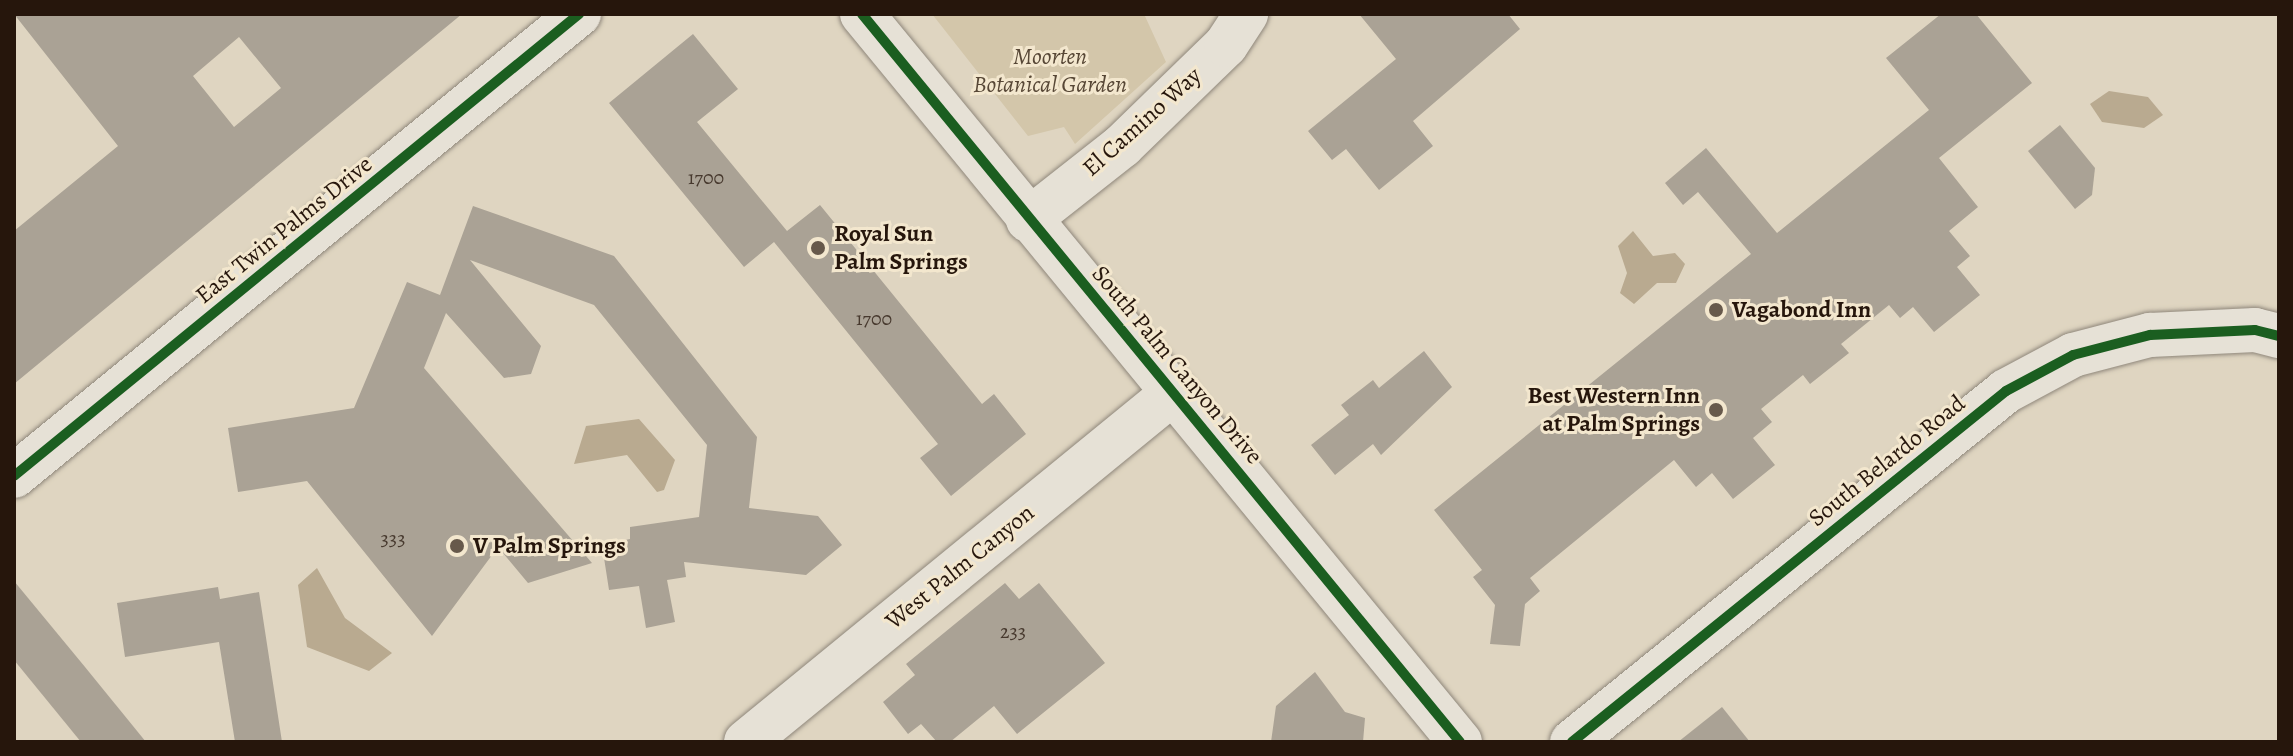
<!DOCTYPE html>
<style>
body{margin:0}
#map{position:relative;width:2293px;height:756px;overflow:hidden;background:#dfd5c1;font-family:Alegreya,serif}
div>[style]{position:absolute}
.green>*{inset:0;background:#d3c6aa}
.water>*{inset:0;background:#b9aa90}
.building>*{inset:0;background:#aaa295}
.roads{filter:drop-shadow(0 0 2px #8f877b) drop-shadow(0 0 2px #8f877b)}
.minor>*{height:44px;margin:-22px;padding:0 22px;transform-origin:22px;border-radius:22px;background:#e6e1d6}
.cycleway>*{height:10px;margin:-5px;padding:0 5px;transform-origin:5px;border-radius:5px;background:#1b5e20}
.dots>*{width:22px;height:22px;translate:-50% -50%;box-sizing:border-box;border:4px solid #f3e7ce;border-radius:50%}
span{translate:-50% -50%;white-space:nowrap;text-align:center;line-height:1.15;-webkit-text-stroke:6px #f3e7ce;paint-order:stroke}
.number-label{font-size:20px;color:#47392e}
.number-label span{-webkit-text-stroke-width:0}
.park-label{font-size:24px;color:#574736;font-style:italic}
.street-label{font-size:24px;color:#26160c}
.poi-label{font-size:24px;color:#26160c;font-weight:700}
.left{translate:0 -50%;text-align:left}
.right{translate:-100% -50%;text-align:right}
.frame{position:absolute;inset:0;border:16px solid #26160c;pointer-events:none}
</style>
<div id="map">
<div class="green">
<div style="clip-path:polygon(932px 14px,1144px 14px,1166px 62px,1075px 144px,1064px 127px,1028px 136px)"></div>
</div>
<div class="water">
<div style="clip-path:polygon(2109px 91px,2148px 97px,2163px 115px,2144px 128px,2102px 122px,2090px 104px)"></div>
<div style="clip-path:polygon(1633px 231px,1653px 256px,1675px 253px,1685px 264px,1676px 283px,1657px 283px,1634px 304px,1620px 293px,1627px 273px,1618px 246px)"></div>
<div style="clip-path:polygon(639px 419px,675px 460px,664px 490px,657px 492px,627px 455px,574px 464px,586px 426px)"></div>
<div style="clip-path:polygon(317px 568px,345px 618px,392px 653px,369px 671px,307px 647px,298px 585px)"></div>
</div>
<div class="building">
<div style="clip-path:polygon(evenodd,14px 14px,462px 14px,14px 384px,14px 231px,118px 146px,14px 14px,239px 37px,281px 88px,234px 127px,193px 76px,239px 37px)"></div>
<div style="clip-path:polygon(1359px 14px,1508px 14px,1520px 29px,1413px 121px,1433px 146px,1379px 190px,1346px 149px,1332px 160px,1308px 131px,1396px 59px)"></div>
<div style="clip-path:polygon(1941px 14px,1976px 14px,2032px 83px,1939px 158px,1978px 207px,1949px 231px,1970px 256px,1957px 267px,1980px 295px,1934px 332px,1913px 307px,1900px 318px,1889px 305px,1841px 344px,1849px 353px,1810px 384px,1803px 375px,1761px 409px,1772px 422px,1753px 438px,1775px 465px,1733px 499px,1712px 473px,1696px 487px,1674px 460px,1530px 578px,1540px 591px,1525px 604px,1520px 646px,1490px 644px,1495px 605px,1473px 577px,1482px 570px,1434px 510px,1751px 254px,1698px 192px,1683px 205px,1665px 183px,1706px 148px,1777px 233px,1929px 110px,1886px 58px)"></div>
<div style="clip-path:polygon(693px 34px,738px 89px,697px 122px,787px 231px,820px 205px,982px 404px,994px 394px,1026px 434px,951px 496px,920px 458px,938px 444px,774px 242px,744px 267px,609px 103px)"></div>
<div style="clip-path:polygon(2060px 125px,2095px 168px,2092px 195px,2075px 209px,2028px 151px)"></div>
<div style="clip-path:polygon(473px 206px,614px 256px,757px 437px,749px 508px,818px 516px,842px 545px,806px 575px,684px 562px,686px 577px,667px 580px,675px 622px,646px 628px,639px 586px,609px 590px,602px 545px,630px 539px,630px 527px,699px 517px,707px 445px,594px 305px,470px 260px,541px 346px,531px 374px,504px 378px,446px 313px,424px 368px,592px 563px,528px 583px,498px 547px,432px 636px,307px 481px,238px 492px,228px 428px,354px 408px,407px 282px,440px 295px)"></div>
<div style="clip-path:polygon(1424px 351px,1452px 387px,1381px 455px,1373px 444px,1335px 475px,1311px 445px,1349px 415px,1341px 405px,1373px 380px,1379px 388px)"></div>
<div style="clip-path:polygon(14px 581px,85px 667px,146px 742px,81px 742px,14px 660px)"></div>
<div style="clip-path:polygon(1005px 583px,1019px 599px,1039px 583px,1105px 663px,1017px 734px,994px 706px,950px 742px,937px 742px,921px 724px,908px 734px,883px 702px,915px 675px,906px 664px)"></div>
<div style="clip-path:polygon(218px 587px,220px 599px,259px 592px,282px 742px,235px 742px,219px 642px,125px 657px,117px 603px)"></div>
<div style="clip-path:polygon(1315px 672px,1345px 712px,1365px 718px,1363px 742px,1271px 742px,1276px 706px)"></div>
<div style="clip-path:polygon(1722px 707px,1750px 742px,1678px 742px)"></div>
</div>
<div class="roads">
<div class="minor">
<div style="left:862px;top:14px;width:942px;rotate:50.6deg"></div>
<div style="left:1028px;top:220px;width:120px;rotate:-38.2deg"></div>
<div style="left:1122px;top:146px;width:145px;rotate:-44.2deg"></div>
<div style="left:1226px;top:45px;width:37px;rotate:-57deg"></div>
<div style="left:14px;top:476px;width:730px;rotate:-39.27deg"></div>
<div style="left:746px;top:742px;width:553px;rotate:-39.27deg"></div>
<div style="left:1572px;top:742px;width:558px;rotate:-38.96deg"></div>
<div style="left:2006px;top:391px;width:76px;rotate:-28.2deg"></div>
<div style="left:2073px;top:355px;width:80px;rotate:-14.6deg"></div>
<div style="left:2150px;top:335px;width:105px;rotate:-2.7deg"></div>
<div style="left:2255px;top:330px;width:25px;rotate:14deg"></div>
</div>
</div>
<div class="cycleway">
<div style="left:862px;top:14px;width:942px;rotate:50.6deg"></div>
<div style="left:14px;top:476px;width:730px;rotate:-39.27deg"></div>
<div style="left:1572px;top:742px;width:558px;rotate:-38.96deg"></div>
<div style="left:2006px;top:391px;width:76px;rotate:-28.2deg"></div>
<div style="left:2073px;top:355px;width:80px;rotate:-14.6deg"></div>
<div style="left:2150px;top:335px;width:105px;rotate:-2.7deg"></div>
<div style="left:2255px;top:330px;width:25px;rotate:14deg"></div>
</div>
<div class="dots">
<div style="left:818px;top:248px;background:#67594b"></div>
<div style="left:1716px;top:310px;background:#67594b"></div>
<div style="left:1716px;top:410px;background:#67594b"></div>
<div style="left:457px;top:546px;background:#67594b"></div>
</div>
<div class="number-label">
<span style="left:706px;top:177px">1700</span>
<span style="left:874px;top:318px">1700</span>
<span style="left:393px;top:538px">333</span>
<span style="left:1013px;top:631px">233</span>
</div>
<div class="park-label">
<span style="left:1050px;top:71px">Moorten<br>Botanical Garden</span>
</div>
<div class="street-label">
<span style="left:1142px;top:122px;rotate:-42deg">El Camino Way</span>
<span style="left:284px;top:230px;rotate:-39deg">East Twin Palms Drive</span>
<span style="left:1177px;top:365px;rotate:50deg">South Palm Canyon Drive</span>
<span style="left:1887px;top:461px;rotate:-39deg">South Belardo Road</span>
<span style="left:960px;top:567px;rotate:-39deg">West Palm Canyon</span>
</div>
<div class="poi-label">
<span class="left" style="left:834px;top:248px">Royal Sun<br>Palm Springs</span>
<span class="left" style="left:1732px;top:310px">Vagabond Inn</span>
<span class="right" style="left:1700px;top:410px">Best Western Inn<br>at Palm Springs</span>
<span class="left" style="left:473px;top:546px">V Palm Springs</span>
</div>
<div class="frame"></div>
</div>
